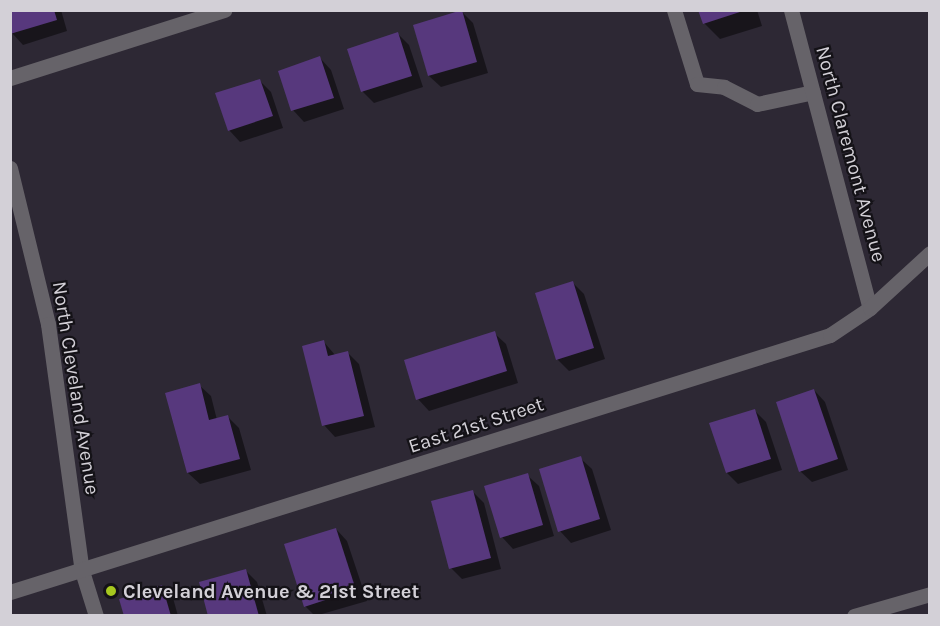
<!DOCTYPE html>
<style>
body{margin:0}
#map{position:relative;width:940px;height:626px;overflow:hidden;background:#2d2834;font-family:Karla,sans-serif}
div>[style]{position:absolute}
.shadow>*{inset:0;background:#0007}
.building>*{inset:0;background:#57387d}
.minor>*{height:15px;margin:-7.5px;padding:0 7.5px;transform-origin:7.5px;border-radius:7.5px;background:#666369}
.dots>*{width:16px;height:16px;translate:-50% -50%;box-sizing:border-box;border:3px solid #141217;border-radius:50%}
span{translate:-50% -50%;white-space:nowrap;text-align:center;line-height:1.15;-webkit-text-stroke:4.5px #141217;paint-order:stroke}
.street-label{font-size:20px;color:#d3d0d7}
.poi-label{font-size:20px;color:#d3d0d7;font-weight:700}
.left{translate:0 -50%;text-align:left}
.frame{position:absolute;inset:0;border:12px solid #d3d0d7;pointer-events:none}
</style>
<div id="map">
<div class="shadow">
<div style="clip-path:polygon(10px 10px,61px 10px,67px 31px,23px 45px,12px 33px)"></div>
<div style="clip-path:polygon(700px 10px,757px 10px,762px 26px,720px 39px,704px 23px)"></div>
<div style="clip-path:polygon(462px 12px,473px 23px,488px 73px,441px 87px,429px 76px,415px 26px)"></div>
<div style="clip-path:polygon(398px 34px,409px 45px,423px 87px,374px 103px,363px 92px,349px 50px)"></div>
<div style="clip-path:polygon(320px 58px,331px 70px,344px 109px,304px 122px,293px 110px,280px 72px)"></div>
<div style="clip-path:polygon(260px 81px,271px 92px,283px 128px,240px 142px,229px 130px)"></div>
<div style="clip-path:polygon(573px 283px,584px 294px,605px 359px,569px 371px,557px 359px)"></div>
<div style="clip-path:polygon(494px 333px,506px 344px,518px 383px,429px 411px,418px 399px)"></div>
<div style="clip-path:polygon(324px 342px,335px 355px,347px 352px,359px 364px,375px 427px,335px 437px,324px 425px)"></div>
<div style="clip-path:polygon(199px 385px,211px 396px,217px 420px,228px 417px,239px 428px,251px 470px,200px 484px,188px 473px)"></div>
<div style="clip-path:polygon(814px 390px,825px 402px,848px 470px,812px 482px,800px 471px)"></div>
<div style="clip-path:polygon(754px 410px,766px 422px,782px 470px,738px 484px,727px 473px)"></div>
<div style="clip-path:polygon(580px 458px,592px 469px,611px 530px,571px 543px,560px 531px)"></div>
<div style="clip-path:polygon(527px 475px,539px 486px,554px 536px,513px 549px,502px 537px)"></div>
<div style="clip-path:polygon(473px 492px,484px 503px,501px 569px,462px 579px,451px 568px)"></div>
<div style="clip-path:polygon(336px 529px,347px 541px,367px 601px,315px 616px,305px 606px)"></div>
<div style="clip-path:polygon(246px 571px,257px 582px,267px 616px,209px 616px)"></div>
<div style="clip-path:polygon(161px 586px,173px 598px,178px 616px,126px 616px)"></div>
</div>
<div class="building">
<div style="clip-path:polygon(10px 10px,54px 10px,57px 20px,10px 34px)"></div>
<div style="clip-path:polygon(462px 10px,477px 62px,428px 76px,413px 25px)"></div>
<div style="clip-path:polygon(698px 10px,743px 10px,743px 11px,703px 24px)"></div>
<div style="clip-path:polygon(398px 32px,412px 76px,361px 92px,347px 49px)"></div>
<div style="clip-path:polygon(320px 56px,334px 98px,291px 111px,278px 71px)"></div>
<div style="clip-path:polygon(260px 79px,273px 116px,228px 131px,215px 93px)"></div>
<div style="clip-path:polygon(573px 281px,594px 348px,556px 360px,535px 293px)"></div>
<div style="clip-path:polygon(495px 331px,507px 371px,416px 400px,404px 360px)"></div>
<div style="clip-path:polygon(324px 340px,328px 356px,348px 351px,364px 416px,322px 426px,302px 346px)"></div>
<div style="clip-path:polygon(200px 383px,209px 420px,228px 415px,240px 459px,187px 473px,165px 393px)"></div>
<div style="clip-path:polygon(814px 389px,838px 459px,799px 472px,776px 402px)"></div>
<div style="clip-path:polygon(755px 409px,771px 459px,726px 473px,709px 423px)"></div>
<div style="clip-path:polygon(581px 456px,600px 519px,558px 532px,539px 469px)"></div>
<div style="clip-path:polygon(528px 473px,543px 525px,500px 538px,484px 486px)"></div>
<div style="clip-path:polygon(473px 490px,491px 558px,449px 569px,431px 501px)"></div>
<div style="clip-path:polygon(336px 528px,356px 590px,304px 607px,284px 544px)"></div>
<div style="clip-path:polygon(246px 569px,259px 616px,208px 616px,199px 582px)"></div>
<div style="clip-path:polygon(162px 585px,171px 616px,124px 616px,119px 599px)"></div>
</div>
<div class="minor">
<div style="left:674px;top:10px;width:77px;rotate:72.7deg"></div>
<div style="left:697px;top:84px;width:27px;rotate:6deg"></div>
<div style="left:724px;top:87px;width:37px;rotate:27deg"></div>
<div style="left:757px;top:104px;width:57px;rotate:-12.1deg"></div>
<div style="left:791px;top:10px;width:308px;rotate:75.2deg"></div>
<div style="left:10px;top:78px;width:225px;rotate:-17.6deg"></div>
<div style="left:10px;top:168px;width:161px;rotate:76.3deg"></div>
<div style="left:48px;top:324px;width:249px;rotate:82.2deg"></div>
<div style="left:82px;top:571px;width:47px;rotate:72.7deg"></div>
<div style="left:10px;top:592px;width:859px;rotate:-17.4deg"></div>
<div style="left:830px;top:335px;width:48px;rotate:-34deg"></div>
<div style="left:870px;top:308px;width:81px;rotate:-42.5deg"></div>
<div style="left:854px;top:616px;width:79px;rotate:-16.1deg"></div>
</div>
<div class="dots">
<div style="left:111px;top:591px;background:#a7c81f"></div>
</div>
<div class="street-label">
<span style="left:851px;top:154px;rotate:75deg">North Claremont Avenue</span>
<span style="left:76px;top:388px;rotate:81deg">North Cleveland Avenue</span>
<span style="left:476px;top:425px;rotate:-18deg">East 21st Street</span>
</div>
<div class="poi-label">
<span class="left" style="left:123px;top:591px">Cleveland Avenue &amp; 21st Street</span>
</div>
<div class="frame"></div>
</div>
